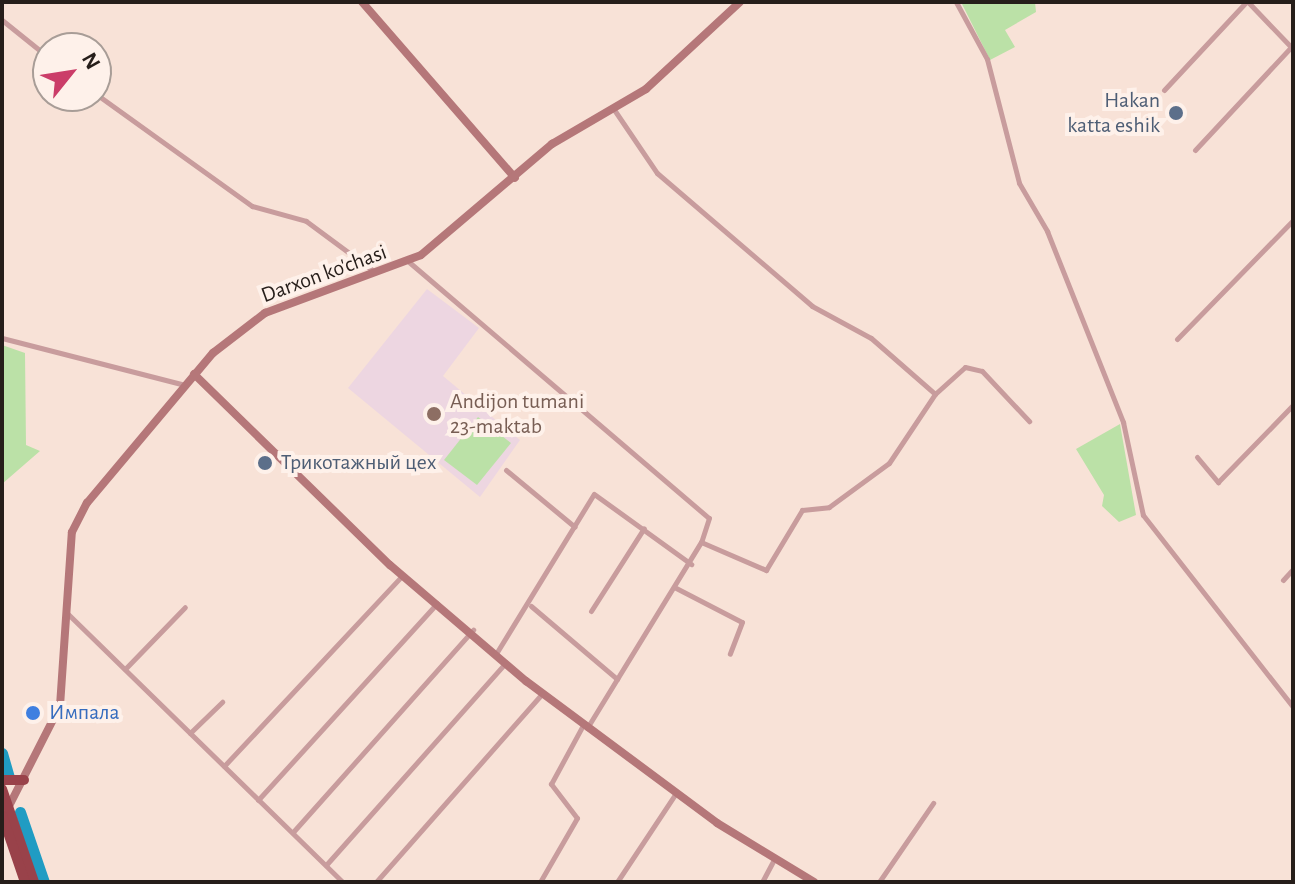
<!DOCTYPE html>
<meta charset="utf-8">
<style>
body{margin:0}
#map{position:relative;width:1295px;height:884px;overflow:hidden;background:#f8e2d7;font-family:"Alegreya Sans",sans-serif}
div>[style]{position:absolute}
.education>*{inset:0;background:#edd6e1}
.green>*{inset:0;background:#bbe1a7}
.river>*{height:11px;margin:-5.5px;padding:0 5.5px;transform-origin:5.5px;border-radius:5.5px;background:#209cc3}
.street>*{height:5px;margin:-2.5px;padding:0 2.5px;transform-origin:2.5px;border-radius:2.5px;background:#c89c9d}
.secondary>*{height:8px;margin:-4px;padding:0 4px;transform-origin:4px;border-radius:4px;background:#b57779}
.highway>*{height:10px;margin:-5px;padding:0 5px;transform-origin:5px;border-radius:5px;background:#99424a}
.dots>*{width:22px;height:22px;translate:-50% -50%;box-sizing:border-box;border:4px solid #fef1ea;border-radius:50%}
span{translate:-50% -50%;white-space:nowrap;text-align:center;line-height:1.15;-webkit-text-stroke:8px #fef1ea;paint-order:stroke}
.service-label{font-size:22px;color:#4e5e75}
.right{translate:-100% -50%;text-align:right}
.left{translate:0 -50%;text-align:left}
.street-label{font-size:22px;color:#261e1a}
.education-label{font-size:22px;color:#785e54}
.shop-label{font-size:22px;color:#366cbe}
.frame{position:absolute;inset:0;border:4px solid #261e1a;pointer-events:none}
.north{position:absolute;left:32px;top:32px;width:80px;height:80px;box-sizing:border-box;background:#fef1ea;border:2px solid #a89d97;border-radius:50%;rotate:60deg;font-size:22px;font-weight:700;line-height:32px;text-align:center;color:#261e1a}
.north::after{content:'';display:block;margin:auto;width:28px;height:36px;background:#cb3d69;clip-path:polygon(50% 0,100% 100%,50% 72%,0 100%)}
</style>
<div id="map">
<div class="education">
<div style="clip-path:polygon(427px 289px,479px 328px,443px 376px,520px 440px,480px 497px,348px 388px)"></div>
</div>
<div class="green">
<div style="clip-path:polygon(961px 2px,1035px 2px,1036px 12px,1005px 30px,1015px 47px,990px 60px)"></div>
<div style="clip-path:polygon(2px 345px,25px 353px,26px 445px,40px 451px,2px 484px)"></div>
<div style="clip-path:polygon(478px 417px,511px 443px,477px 485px,444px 460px)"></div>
<div style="clip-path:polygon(1120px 424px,1136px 515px,1119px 522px,1102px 506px,1104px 495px,1076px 449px)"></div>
</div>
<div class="river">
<div style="left:2px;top:753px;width:25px;rotate:74deg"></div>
<div style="left:20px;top:812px;width:74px;rotate:71.1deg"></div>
</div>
<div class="street">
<div style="left:956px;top:2px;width:65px;rotate:61.5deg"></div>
<div style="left:987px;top:59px;width:128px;rotate:75.5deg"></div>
<div style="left:1019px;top:183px;width:56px;rotate:59.7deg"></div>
<div style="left:1047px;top:231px;width:206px;rotate:68.3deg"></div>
<div style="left:1123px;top:422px;width:95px;rotate:77.9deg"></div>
<div style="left:1143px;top:515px;width:244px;rotate:52deg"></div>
<div style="left:1248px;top:2px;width:62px;rotate:46.3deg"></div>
<div style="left:2px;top:20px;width:59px;rotate:38.8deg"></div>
<div style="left:1164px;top:90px;width:120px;rotate:-47deg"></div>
<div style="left:96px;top:94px;width:192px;rotate:35.7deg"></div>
<div style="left:252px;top:206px;width:56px;rotate:15.5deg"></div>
<div style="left:306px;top:221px;width:86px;rotate:36.5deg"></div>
<div style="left:615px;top:111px;width:75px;rotate:55.9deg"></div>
<div style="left:657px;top:173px;width:204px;rotate:40.6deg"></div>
<div style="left:812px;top:306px;width:67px;rotate:28.5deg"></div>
<div style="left:871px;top:338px;width:85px;rotate:41.2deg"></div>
<div style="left:935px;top:394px;width:40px;rotate:-42deg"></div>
<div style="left:965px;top:367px;width:17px;rotate:13deg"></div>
<div style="left:982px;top:371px;width:69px;rotate:46.8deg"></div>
<div style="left:1195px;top:150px;width:144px;rotate:-47deg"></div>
<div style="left:409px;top:262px;width:394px;rotate:40.5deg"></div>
<div style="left:709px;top:518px;width:25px;rotate:108deg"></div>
<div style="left:2px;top:338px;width:189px;rotate:14.4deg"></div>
<div style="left:1177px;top:339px;width:166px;rotate:-45.7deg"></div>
<div style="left:1197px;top:457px;width:33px;rotate:50deg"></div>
<div style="left:1218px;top:482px;width:107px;rotate:-45.8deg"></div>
<div style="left:506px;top:470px;width:89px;rotate:39.6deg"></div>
<div style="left:1283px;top:580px;width:15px;rotate:-48deg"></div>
<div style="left:676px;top:588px;width:74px;rotate:27.3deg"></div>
<div style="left:742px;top:622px;width:34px;rotate:111deg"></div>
<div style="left:531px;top:606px;width:113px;rotate:40.3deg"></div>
<div style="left:591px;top:611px;width:98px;rotate:-57.4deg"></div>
<div style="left:68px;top:614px;width:384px;rotate:44.3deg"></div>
<div style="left:497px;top:652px;width:185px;rotate:-58.5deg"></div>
<div style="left:594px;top:494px;width:120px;rotate:35.8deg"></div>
<div style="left:125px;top:669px;width:86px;rotate:-45.9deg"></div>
<div style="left:587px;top:728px;width:218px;rotate:-58.5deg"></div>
<div style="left:701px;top:542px;width:71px;rotate:23.3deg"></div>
<div style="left:766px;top:570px;width:70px;rotate:-59deg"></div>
<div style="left:802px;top:510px;width:27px;rotate:-6deg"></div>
<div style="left:829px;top:507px;width:74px;rotate:-36.3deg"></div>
<div style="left:889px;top:463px;width:83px;rotate:-56.3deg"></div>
<div style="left:190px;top:733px;width:45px;rotate:-44.1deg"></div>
<div style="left:224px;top:766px;width:260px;rotate:-46.9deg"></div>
<div style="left:258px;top:800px;width:266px;rotate:-47.7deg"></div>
<div style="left:293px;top:832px;width:271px;rotate:-48.3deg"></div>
<div style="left:326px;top:865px;width:271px;rotate:-48.4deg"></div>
<div style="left:376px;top:882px;width:251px;rotate:-48.6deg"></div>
<div style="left:540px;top:882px;width:74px;rotate:-60deg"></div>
<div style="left:577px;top:818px;width:43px;rotate:-127.4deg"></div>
<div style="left:551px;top:784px;width:67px;rotate:-61.5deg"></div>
<div style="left:617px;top:882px;width:107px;rotate:-56.5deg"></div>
<div style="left:762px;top:882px;width:26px;rotate:-62deg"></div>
<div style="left:879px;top:882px;width:96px;rotate:-55.6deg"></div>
</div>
<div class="secondary">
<div style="left:362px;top:2px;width:233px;rotate:49deg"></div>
<div style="left:194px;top:374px;width:274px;rotate:44.3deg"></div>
<div style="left:390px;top:565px;width:179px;rotate:40.5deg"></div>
<div style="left:526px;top:681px;width:238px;rotate:36.6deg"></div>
<div style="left:717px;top:823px;width:114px;rotate:31.3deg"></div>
<div style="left:7px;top:810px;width:117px;rotate:-63deg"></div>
<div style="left:60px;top:706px;width:174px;rotate:-86.1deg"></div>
<div style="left:72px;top:532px;width:33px;rotate:-63deg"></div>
<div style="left:87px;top:503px;width:196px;rotate:-50deg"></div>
<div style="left:213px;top:353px;width:66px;rotate:-37.6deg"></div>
<div style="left:265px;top:313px;width:166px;rotate:-20.4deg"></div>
<div style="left:421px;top:255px;width:172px;rotate:-40.3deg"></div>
<div style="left:552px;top:144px;width:109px;rotate:-30.3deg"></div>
<div style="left:646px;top:89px;width:128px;rotate:-42.8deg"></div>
</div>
<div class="highway">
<div style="left:2px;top:780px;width:22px"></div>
<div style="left:2px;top:789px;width:98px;rotate:71deg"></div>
<div style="left:2px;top:815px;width:71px;rotate:71.1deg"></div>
</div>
<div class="dots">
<div style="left:1176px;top:113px;background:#5c6f8a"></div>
<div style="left:434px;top:414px;background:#8d6e63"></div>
<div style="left:265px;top:463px;background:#5c6f8a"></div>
<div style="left:33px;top:713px;background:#3f7fe0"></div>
</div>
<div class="service-label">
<span class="right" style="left:1160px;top:113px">Hakan<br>katta eshik</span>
<span class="left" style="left:281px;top:463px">Трикотажный цех</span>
</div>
<div class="street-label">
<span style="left:324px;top:274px;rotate:-20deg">Darxon ko'chasi</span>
</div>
<div class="education-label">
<span class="left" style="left:450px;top:414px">Andijon tumani<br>23-maktab</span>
</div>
<div class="shop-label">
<span class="left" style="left:49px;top:713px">Импала</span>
</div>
<div class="frame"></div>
<div class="north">N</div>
</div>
